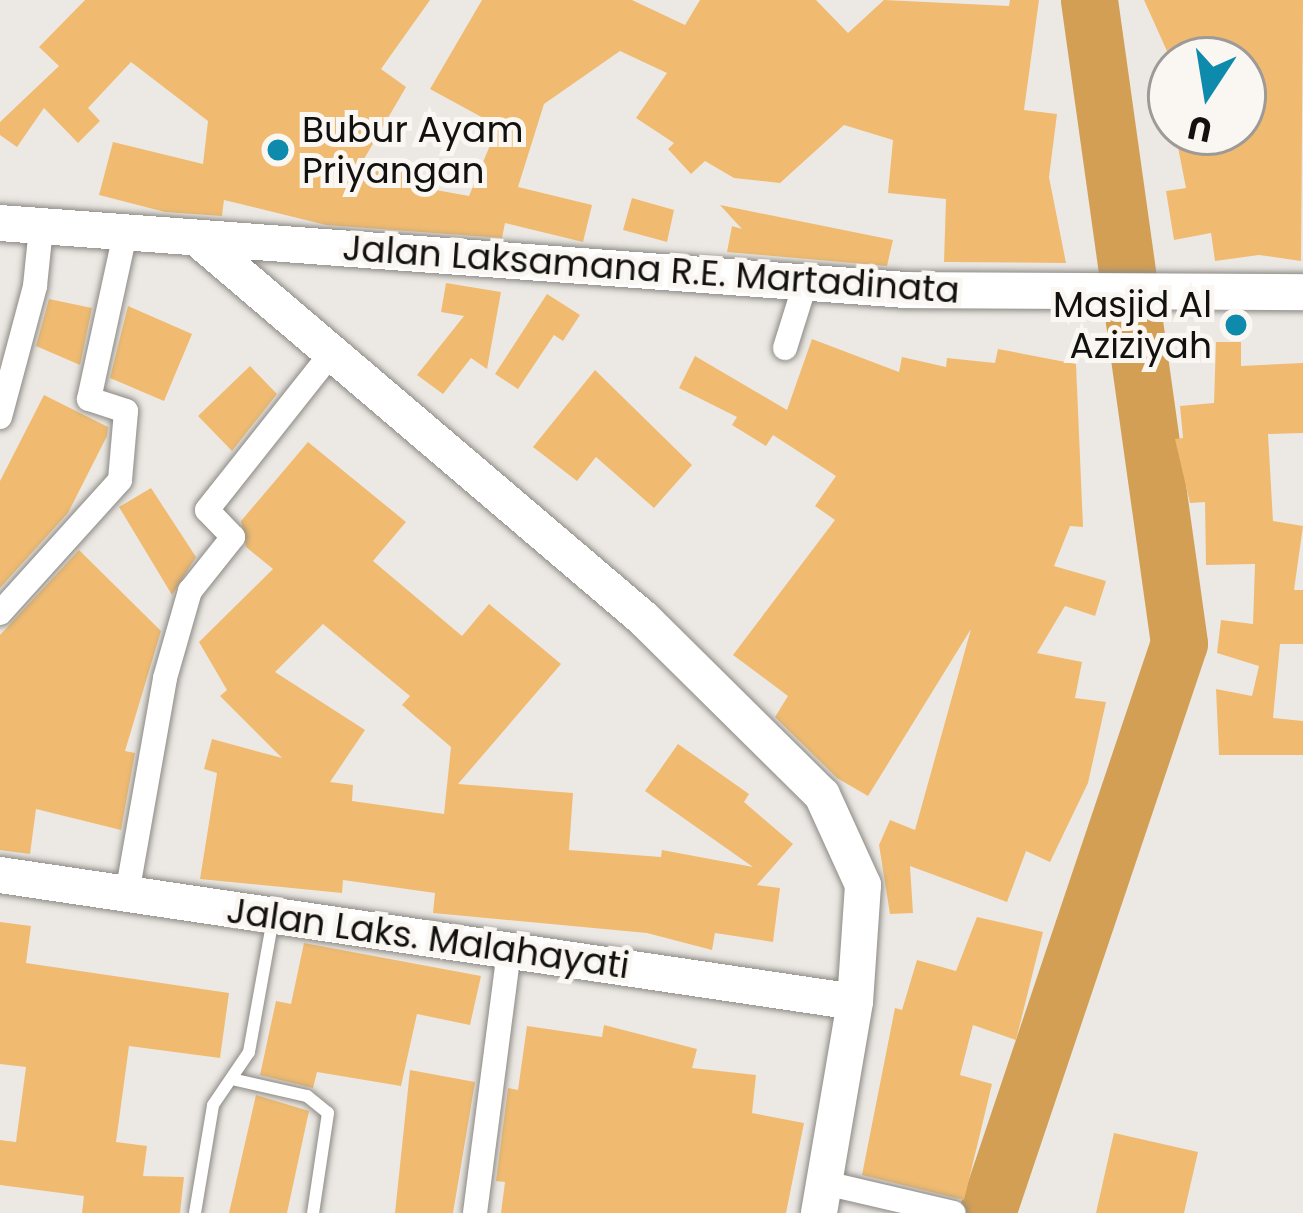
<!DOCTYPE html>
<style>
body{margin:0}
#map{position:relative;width:1303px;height:1213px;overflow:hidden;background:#ece9e4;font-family:Poppins,sans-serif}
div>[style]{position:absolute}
.river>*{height:57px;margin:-28.5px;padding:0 28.5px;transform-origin:28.5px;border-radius:28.5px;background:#d39f55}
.building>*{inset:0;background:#f0bb71}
.roads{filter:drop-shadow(0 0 3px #8c8984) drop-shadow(0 0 3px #8c8984)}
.lane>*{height:12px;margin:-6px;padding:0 6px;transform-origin:6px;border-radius:6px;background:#fff}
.street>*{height:24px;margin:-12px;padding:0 12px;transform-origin:12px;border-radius:12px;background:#fff}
.secondary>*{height:36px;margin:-18px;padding:0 18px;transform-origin:18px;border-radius:18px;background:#fff}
.dots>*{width:33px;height:33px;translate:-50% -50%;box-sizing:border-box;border:6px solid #faf6f1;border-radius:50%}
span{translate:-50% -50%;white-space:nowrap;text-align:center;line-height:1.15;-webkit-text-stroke:10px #faf6f1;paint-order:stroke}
.poi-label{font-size:36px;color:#12110f}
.left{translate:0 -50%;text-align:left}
.right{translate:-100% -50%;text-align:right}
.street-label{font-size:36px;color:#12110f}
.north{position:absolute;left:1147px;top:36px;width:120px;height:120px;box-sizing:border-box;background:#faf6f1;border:3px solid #9d9a97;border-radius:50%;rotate:192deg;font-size:33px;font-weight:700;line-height:48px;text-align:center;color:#12110f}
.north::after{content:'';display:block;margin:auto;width:42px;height:54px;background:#0d8aac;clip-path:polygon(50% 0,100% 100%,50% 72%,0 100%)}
</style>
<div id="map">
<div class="river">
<div style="left:987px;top:1213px;width:601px;rotate:-71.38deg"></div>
<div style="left:1179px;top:643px;width:649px;rotate:-97.97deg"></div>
</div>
<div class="building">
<div style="clip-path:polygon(85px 0,430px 0,381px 69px,406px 87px,364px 159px,405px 173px,403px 184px,469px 196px,498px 126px,430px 89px,482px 0,632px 0,685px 25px,700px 0,816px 0,848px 33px,884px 0,1009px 6px,1010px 0,1039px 0,1024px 110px,1057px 114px,1049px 177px,1066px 263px,944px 262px,946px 199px,888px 193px,893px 140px,844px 125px,780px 183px,734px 178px,705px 161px,691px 174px,668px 149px,674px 143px,636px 118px,667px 73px,620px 51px,544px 104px,518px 187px,592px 205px,583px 242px,505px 223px,502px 238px,326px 225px,224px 200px,222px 216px,165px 212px,99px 195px,113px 142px,203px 164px,208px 121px,131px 62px,88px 108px,100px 121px,78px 143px,44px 108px,17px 147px,0 135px,0 122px,59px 66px,39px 47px)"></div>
<div style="clip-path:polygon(1144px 0,1303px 0,1301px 261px,1259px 255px,1215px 261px,1211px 233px,1174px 240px,1166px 191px,1186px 188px,1175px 132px,1243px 132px,1243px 60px,1171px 60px)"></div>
<div style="clip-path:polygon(632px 198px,674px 210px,667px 242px,623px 230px)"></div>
<div style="clip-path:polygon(720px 205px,893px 240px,887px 266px,727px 252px,732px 226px,742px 229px)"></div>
<div style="clip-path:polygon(446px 283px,501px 292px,487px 369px,471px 358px,443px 394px,417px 375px,464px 316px,441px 312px)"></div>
<div style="clip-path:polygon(547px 294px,580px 315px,563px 341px,554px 335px,518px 389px,495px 374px)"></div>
<div style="clip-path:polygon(49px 299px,92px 308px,80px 365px,36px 346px)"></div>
<div style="clip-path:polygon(128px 306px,192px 334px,164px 401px,110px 378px)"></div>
<div style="clip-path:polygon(812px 339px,899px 372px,902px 357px,946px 367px,947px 358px,995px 363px,998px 349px,1076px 364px,1083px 527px,1070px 526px,1054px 566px,1106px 581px,1095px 616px,1065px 606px,1037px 653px,1082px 662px,1075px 698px,1106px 702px,1088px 783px,1050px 862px,1026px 851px,1007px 902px,910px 866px,913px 913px,890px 914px,879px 845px,890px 820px,915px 830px,971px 629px,868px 796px,837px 778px,775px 717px,788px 696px,733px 655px,835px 520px,815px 506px,836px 476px,773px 435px,766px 446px,732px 425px,737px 417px,679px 388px,695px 356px,787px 410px)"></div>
<div style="clip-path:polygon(1216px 342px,1241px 342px,1241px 366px,1303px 363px,1303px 433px,1268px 434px,1273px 521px,1303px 526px,1294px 590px,1303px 590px,1303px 644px,1280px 644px,1273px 718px,1303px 721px,1303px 755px,1219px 755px,1216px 689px,1252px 696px,1259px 666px,1217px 653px,1221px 620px,1253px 624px,1255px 564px,1206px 565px,1205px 502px,1190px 503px,1175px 439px,1183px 438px,1180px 406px,1214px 403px)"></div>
<div style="clip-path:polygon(250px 366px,277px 394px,232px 451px,198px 416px)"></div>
<div style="clip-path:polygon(595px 370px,692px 465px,654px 508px,596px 457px,577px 481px,533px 447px)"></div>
<div style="clip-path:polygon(44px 395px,108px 427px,107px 436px,68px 513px,0 588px,0 481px)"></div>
<div style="clip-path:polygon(evenodd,308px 442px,406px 522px,373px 561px,462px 636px,489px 604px,561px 664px,458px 784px,573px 793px,569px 850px,661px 857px,662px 850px,753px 867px,645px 791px,678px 744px,749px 794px,744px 802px,793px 844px,757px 885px,780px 888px,773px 942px,715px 933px,712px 950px,647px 933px,433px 913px,435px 893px,343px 880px,342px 893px,200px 879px,217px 773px,204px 769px,212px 739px,282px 758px,220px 696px,227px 690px,199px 642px,273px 569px,246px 547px,241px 521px,308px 442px,323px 624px,410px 696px,402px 705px,451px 747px,444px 814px,352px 801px,353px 785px,330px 782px,365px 730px,275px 672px,323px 624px)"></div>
<div style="clip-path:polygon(151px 488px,196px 557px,172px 595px,119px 507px)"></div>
<div style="clip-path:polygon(79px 550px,161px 631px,125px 751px,135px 753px,121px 830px,36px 809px,30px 854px,0 850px,0 635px)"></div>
<div style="clip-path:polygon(977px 917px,1043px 932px,1016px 1040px,973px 1025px,960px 1075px,992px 1084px,964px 1200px,862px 1175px,895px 1008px,902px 1010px,917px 960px,956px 971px)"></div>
<div style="clip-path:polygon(0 922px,31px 926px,26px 963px,229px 993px,220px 1058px,129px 1046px,116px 1142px,147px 1146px,143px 1176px,184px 1177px,180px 1213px,82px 1213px,84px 1196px,0 1185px,0 1140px,16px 1142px,26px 1067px,0 1064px)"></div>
<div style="clip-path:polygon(304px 943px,481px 976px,470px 1025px,417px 1014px,401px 1086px,317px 1072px,313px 1088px,260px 1075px,276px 1001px,291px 1004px)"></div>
<div style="clip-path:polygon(604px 1025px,697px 1049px,692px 1068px,756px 1075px,752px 1113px,804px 1123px,786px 1213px,501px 1213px,505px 1182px,496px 1181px,508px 1088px,518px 1090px,527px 1026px,602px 1037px)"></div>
<div style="clip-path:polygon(410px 1070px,475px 1082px,453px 1213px,395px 1213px)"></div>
<div style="clip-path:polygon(256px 1095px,309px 1111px,287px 1213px,229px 1213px)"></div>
<div style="clip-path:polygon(1114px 1133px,1198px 1152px,1184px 1213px,1096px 1213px)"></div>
</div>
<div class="roads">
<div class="lane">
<div style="left:236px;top:1080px;width:73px;rotate:12.7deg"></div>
<div style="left:307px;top:1096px;width:27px;rotate:39deg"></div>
<div style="left:328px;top:1113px;width:101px;rotate:98.5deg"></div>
<div style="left:195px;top:1213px;width:109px;rotate:-80.5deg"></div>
<div style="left:213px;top:1105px;width:64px;rotate:-55.8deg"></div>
<div style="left:249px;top:1052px;width:136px;rotate:-79.8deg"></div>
</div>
<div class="street">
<div style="left:785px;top:348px;width:67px;rotate:-72.6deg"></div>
<div style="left:0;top:417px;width:136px;rotate:-75deg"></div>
<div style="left:35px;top:286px;width:58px;rotate:-84.1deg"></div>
<div style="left:0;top:613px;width:179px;rotate:-47.9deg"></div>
<div style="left:120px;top:480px;width:69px;rotate:-85deg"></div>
<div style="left:126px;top:411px;width:39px;rotate:-162deg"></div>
<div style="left:89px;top:399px;width:169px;rotate:-77.7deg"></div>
<div style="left:127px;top:894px;width:219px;rotate:-80deg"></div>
<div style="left:165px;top:678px;width:91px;rotate:-74deg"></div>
<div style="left:190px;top:591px;width:69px;rotate:-51.5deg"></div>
<div style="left:233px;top:537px;width:37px;rotate:-134deg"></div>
<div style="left:207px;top:510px;width:196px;rotate:-51.6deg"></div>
<div style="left:825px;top:1183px;width:132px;rotate:13.1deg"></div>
<div style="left:475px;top:1213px;width:265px;rotate:-82.6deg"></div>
</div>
<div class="secondary">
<div style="left:0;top:223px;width:908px;rotate:4.23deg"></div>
<div style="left:906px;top:290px;width:397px;rotate:0.3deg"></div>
<div style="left:198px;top:239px;width:586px;rotate:40.43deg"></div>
<div style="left:644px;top:619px;width:250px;rotate:44.7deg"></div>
<div style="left:822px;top:795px;width:99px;rotate:65.5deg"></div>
<div style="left:863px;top:885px;width:117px;rotate:93.9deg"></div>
<div style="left:855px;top:1002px;width:214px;rotate:99.7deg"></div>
<div style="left:0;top:875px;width:864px;rotate:8.45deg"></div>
</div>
</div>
<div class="dots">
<div style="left:278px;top:150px;background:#0d8aac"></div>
<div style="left:1236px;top:325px;background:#0d8aac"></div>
</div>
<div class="poi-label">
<span class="left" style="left:302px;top:150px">Bubur Ayam<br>Priyangan</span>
<span class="right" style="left:1212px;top:325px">Masjid Al<br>Aziziyah</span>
</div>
<div class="street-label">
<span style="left:651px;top:269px;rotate:4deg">Jalan Laksamana R.E. Martadinata</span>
<span style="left:428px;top:938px;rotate:8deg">Jalan Laks. Malahayati</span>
</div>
<div class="north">U</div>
</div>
